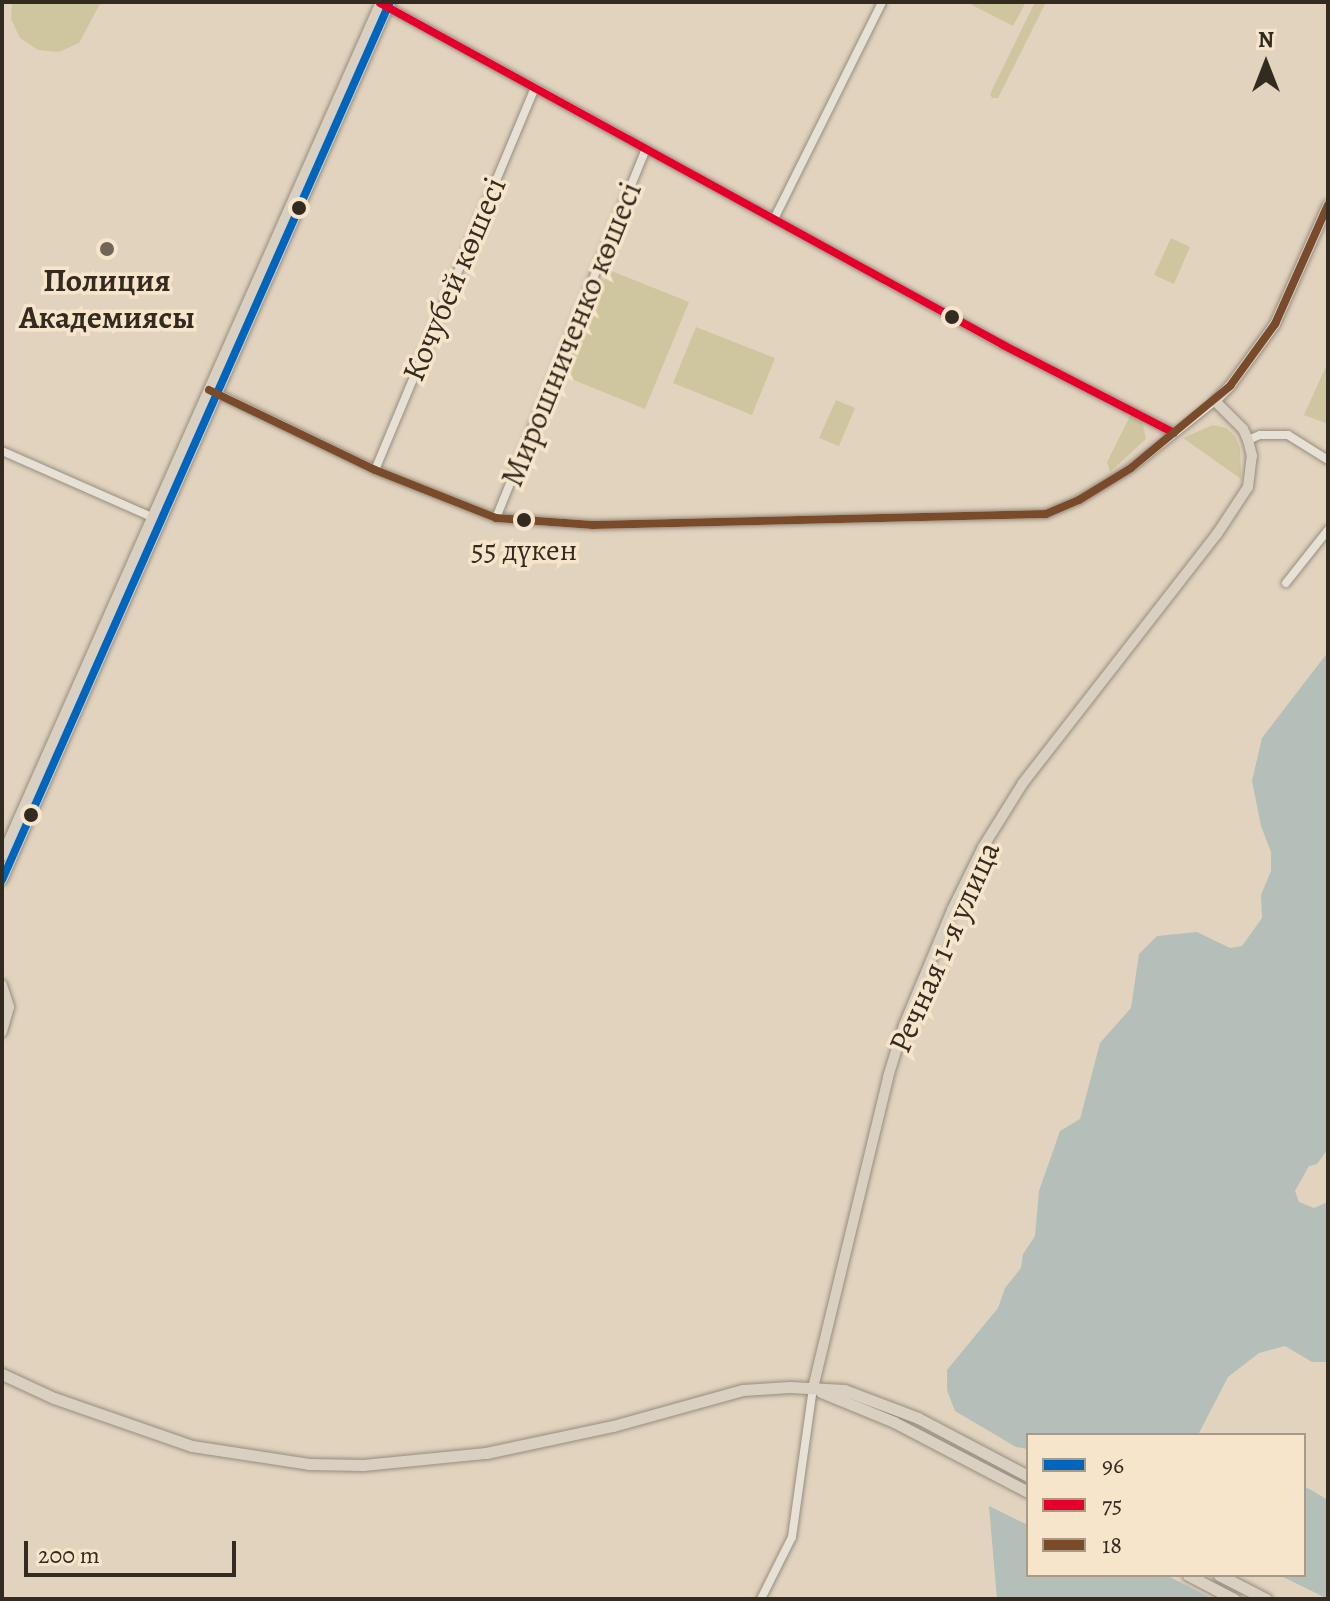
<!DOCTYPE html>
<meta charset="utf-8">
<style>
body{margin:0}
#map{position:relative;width:1330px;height:1601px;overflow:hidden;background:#e2d3be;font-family:Alegreya,serif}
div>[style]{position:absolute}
.green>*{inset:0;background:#cfc6a0}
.water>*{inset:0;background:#b3bfb8}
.roads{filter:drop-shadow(0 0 2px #968d80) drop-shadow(0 0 2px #968d80)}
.minor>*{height:8px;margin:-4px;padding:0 4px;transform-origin:4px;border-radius:4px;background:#e7e0d5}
.major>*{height:10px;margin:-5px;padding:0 5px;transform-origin:5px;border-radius:5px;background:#dad0c1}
.highway>*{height:11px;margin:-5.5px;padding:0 5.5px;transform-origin:5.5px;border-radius:5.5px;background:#dad0c1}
.bus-1>*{height:8px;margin:-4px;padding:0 4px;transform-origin:4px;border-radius:4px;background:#0065bd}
.bus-2>*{height:8px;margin:-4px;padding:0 4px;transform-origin:4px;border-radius:4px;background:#e4002b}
.bus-3>*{height:8px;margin:-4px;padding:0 4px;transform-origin:4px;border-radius:4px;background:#7a4b2a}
.dots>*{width:22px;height:22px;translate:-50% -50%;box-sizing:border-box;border:4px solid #f6e4cb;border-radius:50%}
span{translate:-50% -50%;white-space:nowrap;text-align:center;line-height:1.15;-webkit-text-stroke:7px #f6e4cb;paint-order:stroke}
.bus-label{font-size:30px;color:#332a20}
.street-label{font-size:32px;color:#332a20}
.poi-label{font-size:32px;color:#332a20;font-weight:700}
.frame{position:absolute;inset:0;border:4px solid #332a20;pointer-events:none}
.legend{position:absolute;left:1026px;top:1433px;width:280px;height:144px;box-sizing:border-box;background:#f6e4cb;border:2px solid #a89a87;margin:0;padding:10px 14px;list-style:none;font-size:24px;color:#332a20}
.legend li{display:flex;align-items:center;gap:16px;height:40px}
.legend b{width:40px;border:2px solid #a89a87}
.north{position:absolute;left:1226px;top:24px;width:80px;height:80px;-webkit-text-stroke:6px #f6e4cb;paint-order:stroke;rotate:0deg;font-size:22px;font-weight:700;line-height:32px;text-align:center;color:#332a20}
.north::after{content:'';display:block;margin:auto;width:28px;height:36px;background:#332a20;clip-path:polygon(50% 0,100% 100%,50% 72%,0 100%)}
.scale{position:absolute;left:24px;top:1541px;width:212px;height:36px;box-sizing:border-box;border:4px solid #332a20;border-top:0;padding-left:10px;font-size:24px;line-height:28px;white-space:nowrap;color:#332a20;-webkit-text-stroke:6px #f6e4cb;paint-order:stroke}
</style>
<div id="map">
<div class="green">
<div style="clip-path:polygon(12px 2px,101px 2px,79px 43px,59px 52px,38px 50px,20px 38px,11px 19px)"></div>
<div style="clip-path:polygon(973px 2px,1026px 2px,1013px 26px,972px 5px)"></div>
<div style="clip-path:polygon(1035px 2px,1046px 2px,998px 98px,992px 98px,990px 94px)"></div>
<div style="clip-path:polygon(1171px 238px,1190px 247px,1174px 284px,1154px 275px)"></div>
<div style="clip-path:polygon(609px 270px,689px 302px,645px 409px,559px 374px,599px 278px,605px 280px)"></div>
<div style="clip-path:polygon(696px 327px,775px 358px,752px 415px,673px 383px)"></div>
<div style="clip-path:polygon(1328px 362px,1328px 424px,1304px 415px)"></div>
<div style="clip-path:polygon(836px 400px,855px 408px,839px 446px,819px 438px)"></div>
<div style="clip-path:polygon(1131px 414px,1142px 421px,1146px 439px,1110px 472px,1107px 462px)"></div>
<div style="clip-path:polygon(1213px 425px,1226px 428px,1235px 436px,1240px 448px,1241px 479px,1183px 438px)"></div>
</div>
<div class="water">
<div style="clip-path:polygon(1328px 652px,1328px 1149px,1317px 1164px,1309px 1166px,1295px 1191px,1299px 1202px,1314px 1208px,1328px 1202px,1328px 1362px,1312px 1362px,1285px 1346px,1259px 1353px,1228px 1377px,1198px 1435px,1028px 1435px,1028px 1449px,1016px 1447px,955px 1411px,947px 1390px,947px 1370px,998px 1308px,1005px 1288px,1021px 1268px,1023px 1254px,1035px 1236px,1039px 1191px,1060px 1131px,1080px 1119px,1100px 1043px,1131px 1008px,1139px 954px,1157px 936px,1197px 932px,1230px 948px,1242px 946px,1262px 918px,1261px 895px,1271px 871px,1271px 852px,1261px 826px,1252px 781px,1262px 738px)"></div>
<div style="clip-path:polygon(1304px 1486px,1328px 1500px,1328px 1599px,1279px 1575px,1304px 1575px)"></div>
<div style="clip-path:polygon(989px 1506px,1028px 1525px,1028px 1575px,1166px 1575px,1213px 1599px,997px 1599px)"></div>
</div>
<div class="roads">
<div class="minor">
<div style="left:384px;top:5px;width:706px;rotate:28.78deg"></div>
<div style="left:1003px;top:345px;width:192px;rotate:27.2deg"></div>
<div style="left:774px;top:219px;width:242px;rotate:-63.5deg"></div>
<div style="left:214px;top:392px;width:179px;rotate:25.8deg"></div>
<div style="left:375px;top:470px;width:130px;rotate:21.6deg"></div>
<div style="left:496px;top:518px;width:97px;rotate:4.1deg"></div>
<div style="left:593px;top:525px;width:453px;rotate:-1.4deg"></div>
<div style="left:1046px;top:514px;width:36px;rotate:-23deg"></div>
<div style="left:1079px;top:500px;width:61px;rotate:-31.6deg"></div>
<div style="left:1131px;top:468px;width:107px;rotate:-38.6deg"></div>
<div style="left:1248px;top:440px;width:13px;rotate:-23deg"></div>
<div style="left:1260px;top:435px;width:28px"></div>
<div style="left:1288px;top:435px;width:47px;rotate:32deg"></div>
<div style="left:2px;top:451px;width:168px;rotate:23.8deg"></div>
<div style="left:375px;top:470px;width:414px;rotate:-67.3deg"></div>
<div style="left:496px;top:518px;width:398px;rotate:-67.9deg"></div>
<div style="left:1286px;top:583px;width:68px;rotate:-51.6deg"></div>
<div style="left:761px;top:1599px;width:69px;rotate:-63.4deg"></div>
<div style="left:792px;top:1537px;width:150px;rotate:-82deg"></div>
</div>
<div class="major">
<div style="left:2px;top:856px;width:934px;rotate:-66.07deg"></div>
<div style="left:2px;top:880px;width:960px;rotate:-66.16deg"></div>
<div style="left:2px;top:985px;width:23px;rotate:72deg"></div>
<div style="left:9px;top:1007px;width:26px;rotate:106deg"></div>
<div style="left:813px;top:1388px;width:320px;rotate:-76.4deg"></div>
<div style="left:888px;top:1077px;width:54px;rotate:-72.9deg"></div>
<div style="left:904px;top:1025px;width:125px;rotate:-67.3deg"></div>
<div style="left:952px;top:910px;width:70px;rotate:-63.8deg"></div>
<div style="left:983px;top:847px;width:75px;rotate:-58deg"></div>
<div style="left:1023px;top:783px;width:316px;rotate:-52.1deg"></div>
<div style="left:1217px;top:534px;width:56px;rotate:-56.6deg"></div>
<div style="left:1248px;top:487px;width:31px;rotate:-83deg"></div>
<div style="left:1252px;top:456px;width:16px;rotate:-104deg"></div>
<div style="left:1248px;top:440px;width:12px;rotate:-114deg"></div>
<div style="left:1243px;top:429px;width:40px;rotate:-135deg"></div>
<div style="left:1215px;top:401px;width:21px;rotate:-45deg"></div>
<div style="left:1230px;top:386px;width:77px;rotate:-54deg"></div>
<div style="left:1275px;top:324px;width:130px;rotate:-66deg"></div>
</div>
<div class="highway">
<div style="left:2px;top:1374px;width:57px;rotate:24.8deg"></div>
<div style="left:54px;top:1398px;width:146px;rotate:19.2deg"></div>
<div style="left:192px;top:1446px;width:118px;rotate:8.7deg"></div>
<div style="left:309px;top:1464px;width:54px;rotate:1.1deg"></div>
<div style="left:363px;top:1465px;width:124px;rotate:-5.6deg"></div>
<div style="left:486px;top:1453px;width:130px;rotate:-12deg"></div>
<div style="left:613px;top:1426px;width:135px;rotate:-15.5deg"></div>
<div style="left:743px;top:1390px;width:47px;rotate:-3.7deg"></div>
<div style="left:790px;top:1387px;width:54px;rotate:3.2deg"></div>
<div style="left:844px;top:1390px;width:79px;rotate:20.7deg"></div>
<div style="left:918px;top:1418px;width:124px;rotate:27.8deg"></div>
<div style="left:821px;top:1392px;width:79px;rotate:22.3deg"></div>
<div style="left:894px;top:1422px;width:151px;rotate:27.6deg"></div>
<div style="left:1188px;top:1575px;width:52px;rotate:27.6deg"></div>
<div style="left:1219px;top:1575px;width:53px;rotate:27.1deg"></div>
</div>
</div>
<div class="bus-1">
<div style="left:2px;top:880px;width:960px;rotate:-66.16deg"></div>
</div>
<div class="bus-2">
<div style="left:380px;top:3px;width:711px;rotate:28.76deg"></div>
<div style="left:1003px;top:345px;width:192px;rotate:27.2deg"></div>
</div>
<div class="bus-3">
<div style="left:209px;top:390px;width:184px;rotate:25.7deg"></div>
<div style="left:375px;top:470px;width:130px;rotate:21.6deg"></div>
<div style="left:496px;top:518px;width:97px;rotate:4.1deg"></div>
<div style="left:593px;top:525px;width:453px;rotate:-1.4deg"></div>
<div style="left:1046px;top:514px;width:36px;rotate:-23deg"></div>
<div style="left:1079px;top:500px;width:61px;rotate:-31.6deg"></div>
<div style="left:1131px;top:468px;width:129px;rotate:-39.6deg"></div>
<div style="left:1230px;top:386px;width:77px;rotate:-54deg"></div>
<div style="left:1275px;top:324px;width:130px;rotate:-66deg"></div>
</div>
<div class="dots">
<div style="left:299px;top:208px;background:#332a20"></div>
<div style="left:107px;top:249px;background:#706557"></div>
<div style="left:952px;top:317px;background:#332a20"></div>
<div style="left:524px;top:520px;background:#332a20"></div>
<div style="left:31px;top:815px;background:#332a20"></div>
</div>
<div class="bus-label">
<span style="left:524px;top:550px">55 дүкен</span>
</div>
<div class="street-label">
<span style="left:454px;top:279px;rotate:-67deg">Кочубей көшесі</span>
<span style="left:571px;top:334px;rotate:-68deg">Мирошниченко көшесі</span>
<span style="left:944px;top:947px;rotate:-66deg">Речная 1-я улица</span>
</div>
<div class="poi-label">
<span style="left:107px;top:299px">Полиция<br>Академиясы</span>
</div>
<div class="frame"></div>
<ul class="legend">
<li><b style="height:10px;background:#0065bd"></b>96</li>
<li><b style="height:10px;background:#e4002b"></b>75</li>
<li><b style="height:10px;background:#7a4b2a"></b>18</li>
</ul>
<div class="north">N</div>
<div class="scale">200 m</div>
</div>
